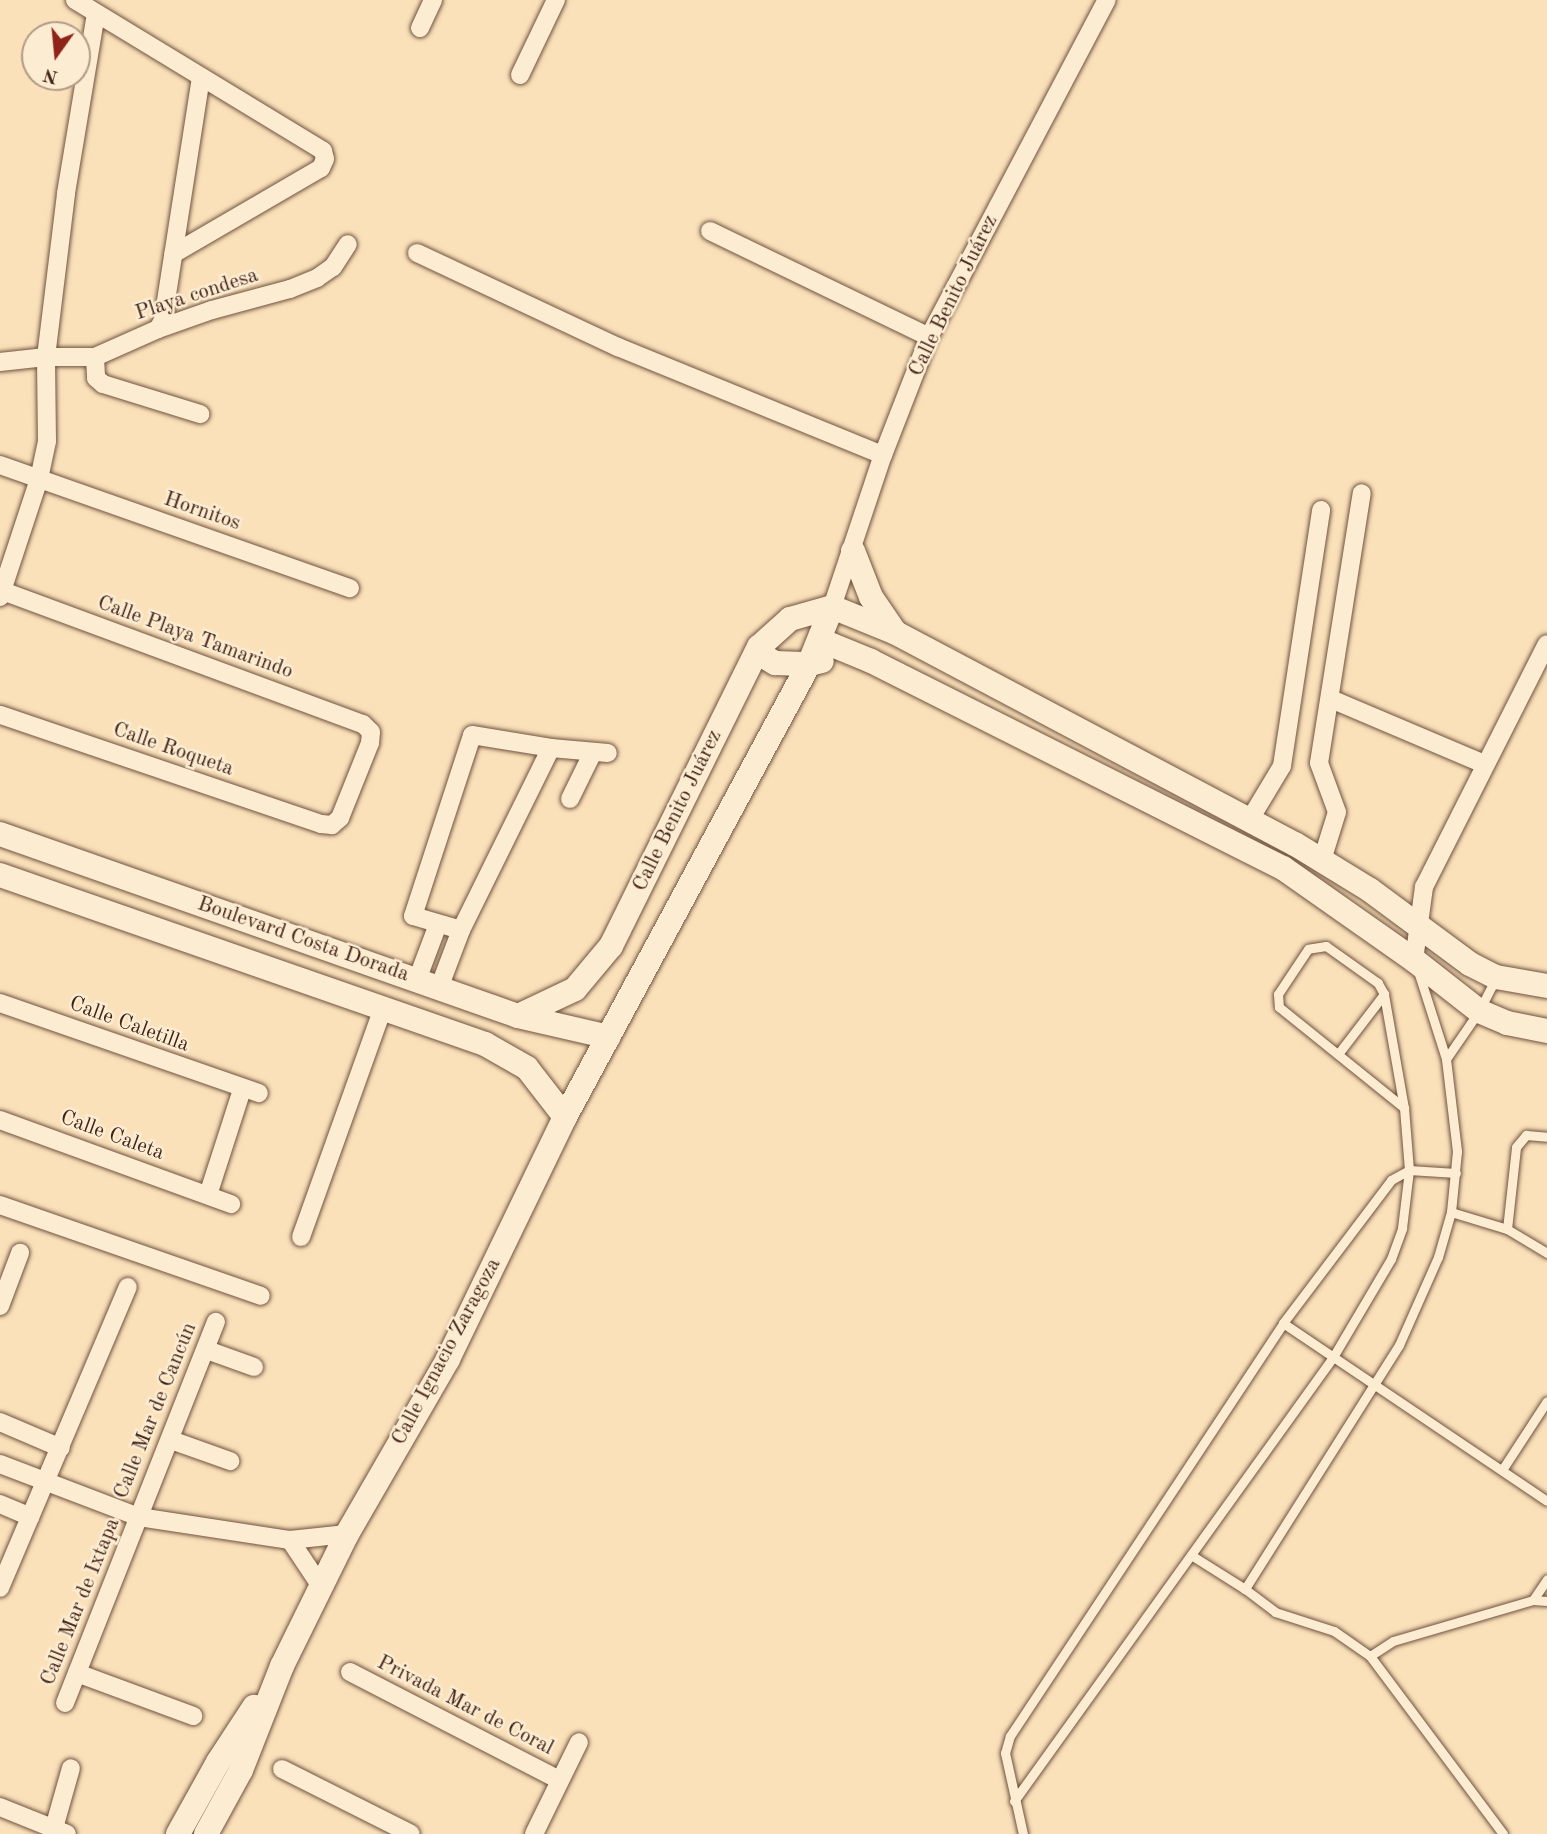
<!DOCTYPE html>
<meta charset="utf-8">
<style>
body{margin:0}
#map{position:relative;width:1547px;height:1834px;overflow:hidden;background:#fae1b9;font-family:"Old Standard TT",serif}
div>[style]{position:absolute}
.roads{filter:drop-shadow(0 0 2px #705240) drop-shadow(0 0 2px #705240)}
.service>*{height:9px;margin:-4.5px;padding:0 4.5px;transform-origin:4.5px;border-radius:4.5px;background:#fcecd2}
.minor>*{height:18px;margin:-9px;padding:0 9px;transform-origin:9px;border-radius:9px;background:#fcecd2}
.secondary>*{height:24px;margin:-12px;padding:0 12px;transform-origin:12px;border-radius:12px;background:#fcecd2}
span{translate:-50% -50%;white-space:nowrap;text-align:center;line-height:1.15;-webkit-text-stroke:5px #fcecd2;paint-order:stroke}
.street-label{font-size:21px;color:#422217}
.north{position:absolute;left:21px;top:21px;width:70px;height:70px;box-sizing:border-box;background:#fcecd2;border:2px solid #b29b87;border-radius:50%;rotate:195deg;font-size:19px;font-weight:700;line-height:28px;text-align:center;color:#422217}
.north::after{content:'';display:block;margin:auto;width:24px;height:32px;background:#8f2418;clip-path:polygon(50% 0,100% 100%,50% 72%,0 100%)}
</style>
<div id="map">
<div class="roads">
<div class="service">
<div style="left:1418px;top:971px;width:92px;rotate:72.3deg"></div>
<div style="left:1446px;top:1059px;width:93px;rotate:83.2deg"></div>
<div style="left:1457px;top:1151px;width:61px;rotate:95.6deg"></div>
<div style="left:1451px;top:1212px;width:47px;rotate:106.1deg"></div>
<div style="left:1438px;top:1257px;width:96px;rotate:113.9deg"></div>
<div style="left:1399px;top:1345px;width:289px;rotate:122.3deg"></div>
<div style="left:1245px;top:1589px;width:38px;rotate:37deg"></div>
<div style="left:1275px;top:1612px;width:62px;rotate:17.9deg"></div>
<div style="left:1334px;top:1631px;width:44px;rotate:34.8deg"></div>
<div style="left:1370px;top:1656px;width:222px;rotate:53.2deg"></div>
<div style="left:1338px;top:1054px;width:76px;rotate:-52.5deg"></div>
<div style="left:1446px;top:1059px;width:58px;rotate:-55.5deg"></div>
<div style="left:1479px;top:1011px;width:36px;rotate:-63deg"></div>
<div style="left:1451px;top:1212px;width:59px;rotate:16.9deg"></div>
<div style="left:1507px;top:1229px;width:47px;rotate:31deg"></div>
<div style="left:1507px;top:1229px;width:82px;rotate:-83.7deg"></div>
<div style="left:1516px;top:1147px;width:16px;rotate:-50deg"></div>
<div style="left:1526px;top:1135px;width:21px;rotate:5deg"></div>
<div style="left:1283px;top:1323px;width:318px;rotate:34deg"></div>
<div style="left:1502px;top:1470px;width:82px;rotate:-56.9deg"></div>
<div style="left:1191px;top:1555px;width:64px;rotate:32.2deg"></div>
<div style="left:1533px;top:1600px;width:25px;rotate:-56deg"></div>
<div style="left:1370px;top:1656px;width:27px;rotate:-33deg"></div>
<div style="left:1393px;top:1641px;width:146px;rotate:-16.3deg"></div>
<div style="left:1533px;top:1600px;width:14px;rotate:4deg"></div>
<div style="left:1014px;top:1801px;width:547px;rotate:-54.3deg"></div>
<div style="left:1333px;top:1357px;width:114px;rotate:-59.4deg"></div>
<div style="left:1391px;top:1259px;width:33px;rotate:-70deg"></div>
<div style="left:1402px;top:1228px;width:58px;rotate:-83.1deg"></div>
<div style="left:1409px;top:1170px;width:62px;rotate:-94.6deg"></div>
<div style="left:1404px;top:1108px;width:116px;rotate:-100deg"></div>
<div style="left:1384px;top:994px;width:13px;rotate:-119deg"></div>
<div style="left:1378px;top:983px;width:64px;rotate:-144.6deg"></div>
<div style="left:1326px;top:946px;width:18px;rotate:171deg"></div>
<div style="left:1308px;top:949px;width:54px;rotate:123.7deg"></div>
<div style="left:1278px;top:994px;width:13px;rotate:86deg"></div>
<div style="left:1279px;top:1007px;width:161px;rotate:38.9deg"></div>
<div style="left:1023px;top:1834px;width:83px;rotate:-102.5deg"></div>
<div style="left:1005px;top:1753px;width:18px;rotate:-74deg"></div>
<div style="left:1010px;top:1736px;width:495px;rotate:-56.5deg"></div>
<div style="left:1283px;top:1323px;width:179px;rotate:-52.9deg"></div>
<div style="left:1391px;top:1180px;width:21px;rotate:-29deg"></div>
<div style="left:1409px;top:1170px;width:47px;rotate:3.7deg"></div>
</div>
<div class="minor">
<div style="left:75px;top:0;width:290px;rotate:31.3deg"></div>
<div style="left:323px;top:151px;width:8px;rotate:76deg"></div>
<div style="left:325px;top:159px;width:10px;rotate:114deg"></div>
<div style="left:321px;top:168px;width:171px;rotate:149.8deg"></div>
<div style="left:420px;top:28px;width:31px;rotate:-65deg"></div>
<div style="left:520px;top:75px;width:83px;rotate:-64.4deg"></div>
<div style="left:710px;top:231px;width:243px;rotate:25.8deg"></div>
<div style="left:417px;top:253px;width:222px;rotate:25.1deg"></div>
<div style="left:618px;top:347px;width:286px;rotate:22.2deg"></div>
<div style="left:158px;top:329px;width:10px;rotate:-61deg"></div>
<div style="left:163px;top:320px;width:246px;rotate:-81.1deg"></div>
<div style="left:95px;top:357px;width:21px;rotate:87deg"></div>
<div style="left:96px;top:378px;width:9px;rotate:41deg"></div>
<div style="left:103px;top:384px;width:102px;rotate:17.2deg"></div>
<div style="left:0;top:362px;width:46px;rotate:-6.2deg"></div>
<div style="left:46px;top:357px;width:49px"></div>
<div style="left:95px;top:357px;width:69px;rotate:-24deg"></div>
<div style="left:158px;top:329px;width:57px;rotate:-19.4deg"></div>
<div style="left:212px;top:310px;width:81px;rotate:-15.1deg"></div>
<div style="left:290px;top:289px;width:29px;rotate:-22deg"></div>
<div style="left:317px;top:278px;width:19px;rotate:-35deg"></div>
<div style="left:333px;top:267px;width:27px;rotate:-57deg"></div>
<div style="left:0;top:465px;width:371px;rotate:19.4deg"></div>
<div style="left:0;top:590px;width:387px;rotate:20.3deg"></div>
<div style="left:363px;top:724px;width:11px;rotate:45deg"></div>
<div style="left:371px;top:732px;width:11px;rotate:95deg"></div>
<div style="left:370px;top:743px;width:81px;rotate:111.8deg"></div>
<div style="left:340px;top:818px;width:11px;rotate:139deg"></div>
<div style="left:332px;top:825px;width:11px;rotate:-175deg"></div>
<div style="left:321px;top:824px;width:339px;rotate:-161.2deg"></div>
<div style="left:0;top:597px;width:124px;rotate:-71.7deg"></div>
<div style="left:39px;top:479px;width:39px;rotate:-78deg"></div>
<div style="left:47px;top:441px;width:84px;rotate:-90.7deg"></div>
<div style="left:46px;top:357px;width:165px;rotate:-83deg"></div>
<div style="left:66px;top:193px;width:181px;rotate:-80.5deg"></div>
<div style="left:832px;top:607px;width:160px;rotate:-71.5deg"></div>
<div style="left:883px;top:455px;width:127px;rotate:-68.7deg"></div>
<div style="left:929px;top:337px;width:381px;rotate:-62.2deg"></div>
<div style="left:1331px;top:699px;width:166px;rotate:23deg"></div>
<div style="left:570px;top:799px;width:52px;rotate:-63.9deg"></div>
<div style="left:1249px;top:821px;width:64px;rotate:-59deg"></div>
<div style="left:1282px;top:766px;width:259px;rotate:-81.3deg"></div>
<div style="left:1322px;top:860px;width:50px;rotate:-72.6deg"></div>
<div style="left:1337px;top:812px;width:52px;rotate:-110.2deg"></div>
<div style="left:1319px;top:763px;width:273px;rotate:-81deg"></div>
<div style="left:461px;top:930px;width:50px;rotate:-163.7deg"></div>
<div style="left:413px;top:916px;width:190px;rotate:-71.9deg"></div>
<div style="left:472px;top:735px;width:80px;rotate:9.3deg"></div>
<div style="left:551px;top:748px;width:57px;rotate:5deg"></div>
<div style="left:1414px;top:960px;width:74px;rotate:-82.2deg"></div>
<div style="left:1424px;top:887px;width:272px;rotate:-63.2deg"></div>
<div style="left:417px;top:980px;width:60px;rotate:-69.4deg"></div>
<div style="left:439px;top:988px;width:62px;rotate:-69.2deg"></div>
<div style="left:461px;top:930px;width:203px;rotate:-63.7deg"></div>
<div style="left:0;top:1003px;width:274px;rotate:19.2deg"></div>
<div style="left:0;top:1120px;width:246px;rotate:20deg"></div>
<div style="left:208px;top:1195px;width:110px;rotate:-72.1deg"></div>
<div style="left:0;top:1205px;width:276px;rotate:19.2deg"></div>
<div style="left:301px;top:1237px;width:243px;rotate:-70.3deg"></div>
<div style="left:0;top:1306px;width:57px;rotate:-69.3deg"></div>
<div style="left:207px;top:1350px;width:50px;rotate:19.9deg"></div>
<div style="left:0;top:1422px;width:66px;rotate:23.1deg"></div>
<div style="left:171px;top:1440px;width:63px;rotate:19.6deg"></div>
<div style="left:0;top:1464px;width:149px;rotate:20.9deg"></div>
<div style="left:139px;top:1517px;width:153px;rotate:8.7deg"></div>
<div style="left:290px;top:1540px;width:57px;rotate:-6deg"></div>
<div style="left:0;top:1504px;width:33px;rotate:23deg"></div>
<div style="left:290px;top:1540px;width:58px;rotate:56.3deg"></div>
<div style="left:0;top:1588px;width:327px;rotate:-67deg"></div>
<div style="left:350px;top:1672px;width:235px;rotate:27.3deg"></div>
<div style="left:77px;top:1673px;width:124px;rotate:20.3deg"></div>
<div style="left:65px;top:1703px;width:410px;rotate:-68.4deg"></div>
<div style="left:282px;top:1769px;width:144px;rotate:26.7deg"></div>
<div style="left:0;top:1807px;width:72px;rotate:21.9deg"></div>
<div style="left:54px;top:1828px;width:62px;rotate:-74.2deg"></div>
<div style="left:534px;top:1834px;width:102px;rotate:-63.9deg"></div>
</div>
<div class="secondary">
<div style="left:853px;top:551px;width:49px;rotate:68.6deg"></div>
<div style="left:871px;top:597px;width:42px;rotate:55.6deg"></div>
<div style="left:832px;top:607px;width:69px;rotate:22.1deg"></div>
<div style="left:896px;top:633px;width:451px;rotate:27.9deg"></div>
<div style="left:1295px;top:844px;width:88px;rotate:31.5deg"></div>
<div style="left:1370px;top:890px;width:124px;rotate:36.5deg"></div>
<div style="left:1470px;top:964px;width:29px;rotate:27deg"></div>
<div style="left:1496px;top:977px;width:52px;rotate:10deg"></div>
<div style="left:820px;top:640px;width:55px;rotate:22.4deg"></div>
<div style="left:871px;top:661px;width:461px;rotate:26.7deg"></div>
<div style="left:1283px;top:868px;width:160px;rotate:35.1deg"></div>
<div style="left:1414px;top:960px;width:83px;rotate:38.1deg"></div>
<div style="left:1479px;top:1011px;width:30px;rotate:23deg"></div>
<div style="left:1507px;top:1023px;width:41px;rotate:11.3deg"></div>
<div style="left:759px;top:647px;width:12px;rotate:59deg"></div>
<div style="left:765px;top:657px;width:12px;rotate:31deg"></div>
<div style="left:775px;top:663px;width:34px;rotate:2deg"></div>
<div style="left:809px;top:664px;width:13px;rotate:-13deg"></div>
<div style="left:0;top:834px;width:549px;rotate:19.36deg"></div>
<div style="left:518px;top:1016px;width:93px;rotate:13deg"></div>
<div style="left:0;top:875px;width:514px;rotate:19.21deg"></div>
<div style="left:485px;top:1044px;width:48px;rotate:29.7deg"></div>
<div style="left:527px;top:1068px;width:62px;rotate:52.2deg"></div>
<div style="left:518px;top:1016px;width:63px;rotate:-25.3deg"></div>
<div style="left:575px;top:989px;width:56px;rotate:-50.1deg"></div>
<div style="left:611px;top:946px;width:334px;rotate:-63.7deg"></div>
<div style="left:759px;top:647px;width:42px;rotate:-42.1deg"></div>
<div style="left:790px;top:619px;width:44px;rotate:-15.9deg"></div>
<div style="left:178px;top:1834px;width:82px;rotate:-60.9deg"></div>
<div style="left:218px;top:1762px;width:66px;rotate:-56.8deg"></div>
<div style="left:206px;top:1834px;width:73px;rotate:-61.3deg"></div>
<div style="left:241px;top:1770px;width:112px;rotate:-68.5deg"></div>
<div style="left:282px;top:1666px;width:147px;rotate:-63.8deg"></div>
<div style="left:347px;top:1534px;width:202px;rotate:-60deg"></div>
<div style="left:448px;top:1359px;width:269px;rotate:-64.2deg"></div>
<div style="left:565px;top:1117px;width:515px;rotate:-61.69deg"></div>
<div style="left:809px;top:664px;width:61px;rotate:-68deg"></div>
</div>
</div>
<div class="street-label">
<span style="left:197px;top:295px;rotate:-18deg">Playa condesa</span>
<span style="left:954px;top:296px;rotate:-64deg">Calle Benito Juárez</span>
<span style="left:202px;top:512px;rotate:19deg">Hornitos</span>
<span style="left:195px;top:638px;rotate:20deg">Calle Playa Tamarindo</span>
<span style="left:173px;top:750px;rotate:19deg">Calle Roqueta</span>
<span style="left:678px;top:811px;rotate:-64deg">Calle Benito Juárez</span>
<span style="left:303px;top:940px;rotate:19deg">Boulevard Costa Dorada</span>
<span style="left:129px;top:1025px;rotate:20deg">Calle Caletilla</span>
<span style="left:112px;top:1136px;rotate:20deg">Calle Caleta</span>
<span style="left:447px;top:1352px;rotate:-62deg">Calle Ignacio Zaragoza</span>
<span style="left:156px;top:1411px;rotate:-68deg">Calle Mar de Cancún</span>
<span style="left:81px;top:1602px;rotate:-68deg">Calle Mar de Ixtapa</span>
<span style="left:465px;top:1706px;rotate:27deg">Privada Mar de Coral</span>
</div>
<div class="north">N</div>
</div>
